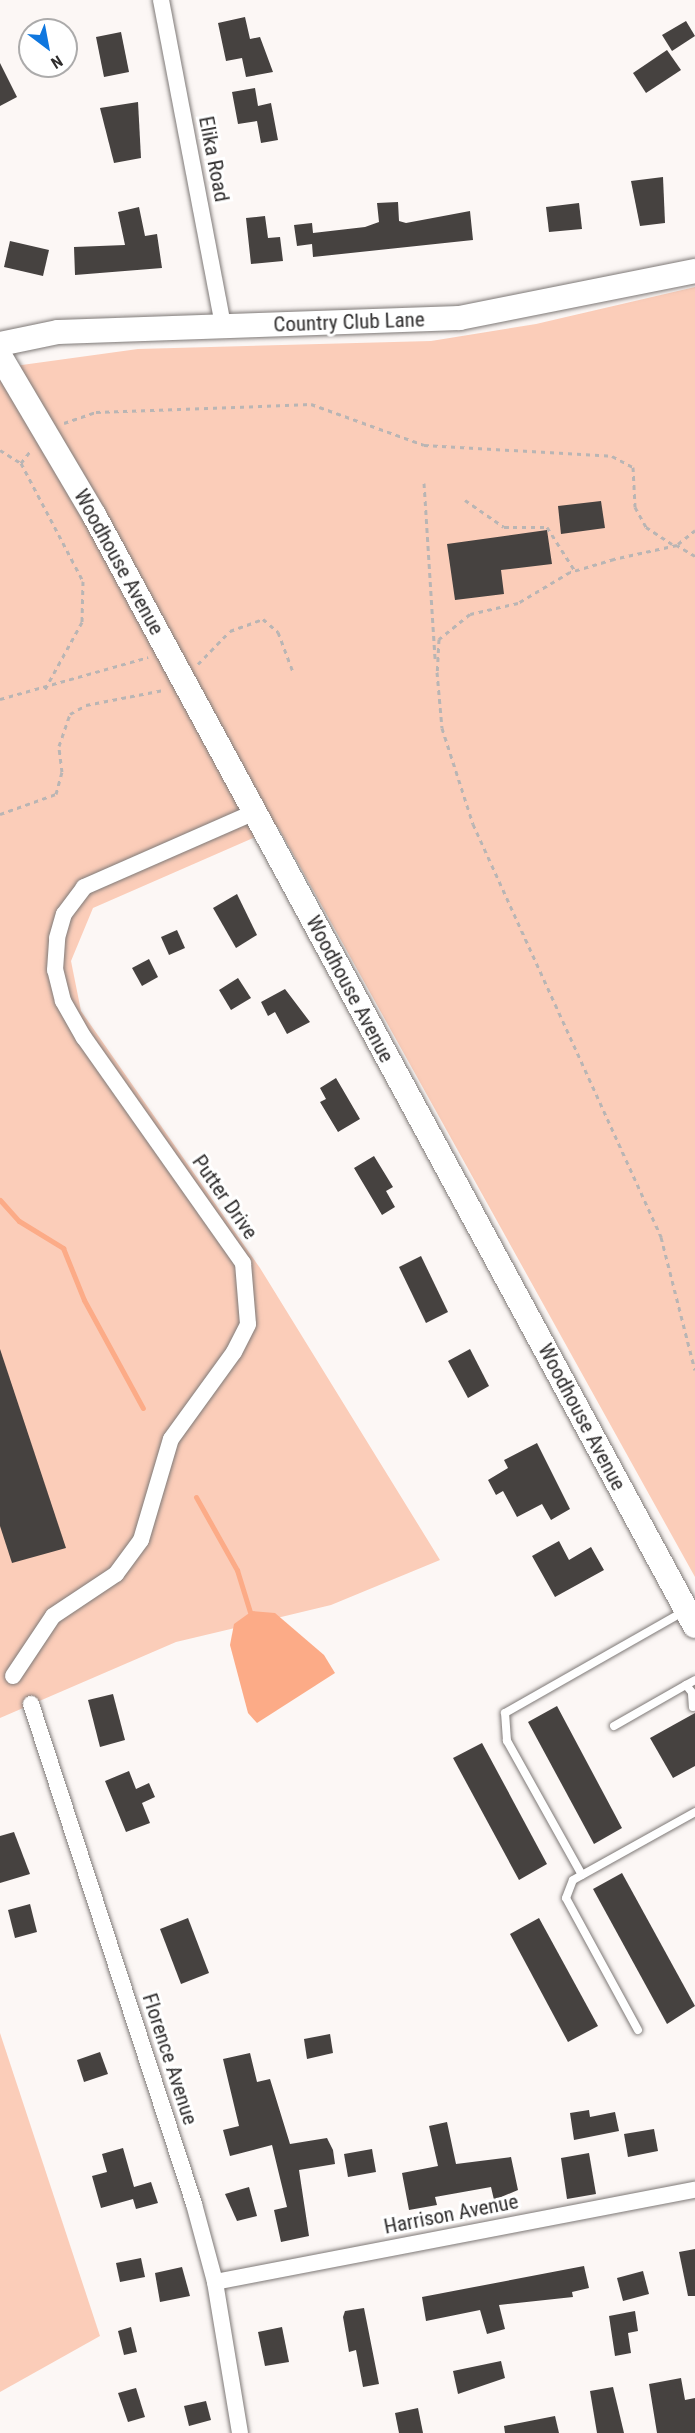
<!DOCTYPE html>
<style>
body{margin:0}
#map{position:relative;width:695px;height:2433px;overflow:hidden;background:#fcf7f5;font-family:"Roboto Condensed",sans-serif}
div>[style]{position:absolute}
.green>*{inset:0;background:#fbcdb9}
.water>*{inset:0;background:#fcab87}
.stream>*{height:5px;margin:-2.5px;padding:0 2.5px;transform-origin:2.5px;border-radius:2.5px;background:#fcab87}
.building>*{inset:0;background:#464240}
.path>*{height:3px;margin-top:-1.5px;transform-origin:0;background:repeating-linear-gradient(90deg,#b9b5b4 0 4.5px,transparent 0 9px)}
.roads{filter:drop-shadow(0 0 2px #7e7977) drop-shadow(0 0 2px #7e7977)}
.lane>*{height:8px;margin:-4px;padding:0 4px;transform-origin:4px;border-radius:4px;background:#fff}
.street>*{height:16px;margin:-8px;padding:0 8px;transform-origin:8px;border-radius:8px;background:#fff}
.secondary>*{height:24px;margin:-12px;padding:0 12px;transform-origin:12px;border-radius:12px;background:#fff}
span{translate:-50% -50%;white-space:nowrap;text-align:center;line-height:1.15;-webkit-text-stroke:6px #fff;paint-order:stroke}
.street-label{font-size:21px;color:#2f2d2d}
.north{position:absolute;left:18px;top:18px;width:60px;height:60px;box-sizing:border-box;background:#fff;border:2px solid #acabab;border-radius:50%;rotate:148deg;font-size:16px;font-weight:700;line-height:24px;text-align:center;color:#2f2d2d}
.north::after{content:'';display:block;margin:auto;width:21px;height:27px;background:#0f77df;clip-path:polygon(50% 0,100% 100%,50% 72%,0 100%)}
</style>
<div id="map">
<div class="green">
<div style="clip-path:polygon(695px 287px,695px 1577px,278px 827px,93px 908px,71px 961px,81px 1011px,260px 1268px,440px 1560px,331px 1605px,176px 1642px,0 1718px,0 368px,138px 349px,431px 341px,536px 324px)"></div>
<div style="clip-path:polygon(0 2033px,100px 2336px,0 2392px)"></div>
</div>
<div class="water">
<div style="clip-path:polygon(252px 1611px,275px 1613px,324px 1655px,335px 1673px,257px 1723px,248px 1713px,230px 1645px,234px 1624px)"></div>
</div>
<div class="stream">
<div style="left:0;top:1200px;width:28px;rotate:48deg"></div>
<div style="left:19px;top:1221px;width:52px;rotate:31.5deg"></div>
<div style="left:63px;top:1248px;width:56px;rotate:68deg"></div>
<div style="left:84px;top:1300px;width:123px;rotate:61.4deg"></div>
<div style="left:196px;top:1497px;width:84px;rotate:60.7deg"></div>
<div style="left:237px;top:1570px;width:44px;rotate:72.8deg"></div>
</div>
<div class="building">
<div style="clip-path:polygon(245px 17px,250px 39px,260px 37px,273px 72px,246px 77px,242px 58px,226px 61px,218px 23px)"></div>
<div style="clip-path:polygon(686px 21px,695px 36px,672px 51px,662px 35px)"></div>
<div style="clip-path:polygon(121px 32px,129px 72px,104px 77px,96px 37px)"></div>
<div style="clip-path:polygon(667px 50px,681px 70px,646px 93px,633px 73px)"></div>
<div style="clip-path:polygon(0 63px,17px 97px,0 106px)"></div>
<div style="clip-path:polygon(255px 88px,258px 106px,271px 103px,278px 140px,261px 143px,257px 121px,238px 124px,232px 92px)"></div>
<div style="clip-path:polygon(138px 102px,141px 158px,114px 163px,100px 108px)"></div>
<div style="clip-path:polygon(663px 177px,665px 223px,640px 226px,631px 181px)"></div>
<div style="clip-path:polygon(398px 202px,399px 221px,406px 223px,470px 211px,473px 240px,313px 257px,312px 244px,297px 246px,294px 225px,312px 223px,313px 233px,365px 227px,379px 222px,377px 203px)"></div>
<div style="clip-path:polygon(579px 203px,582px 229px,549px 232px,546px 207px)"></div>
<div style="clip-path:polygon(139px 207px,145px 236px,157px 234px,162px 268px,75px 275px,74px 247px,125px 245px,118px 212px)"></div>
<div style="clip-path:polygon(265px 216px,268px 238px,280px 237px,283px 261px,251px 264px,246px 218px)"></div>
<div style="clip-path:polygon(10px 241px,49px 250px,43px 276px,4px 267px)"></div>
<div style="clip-path:polygon(601px 501px,605px 528px,561px 534px,558px 506px)"></div>
<div style="clip-path:polygon(547px 530px,552px 564px,501px 570px,504px 594px,455px 600px,447px 544px)"></div>
<div style="clip-path:polygon(237px 894px,257px 935px,236px 948px,213px 908px)"></div>
<div style="clip-path:polygon(177px 930px,185px 948px,169px 955px,161px 937px)"></div>
<div style="clip-path:polygon(149px 959px,158px 977px,142px 986px,132px 968px)"></div>
<div style="clip-path:polygon(238px 978px,251px 998px,231px 1010px,219px 990px)"></div>
<div style="clip-path:polygon(285px 989px,310px 1022px,287px 1034px,275px 1012px,268px 1016px,261px 1002px)"></div>
<div style="clip-path:polygon(336px 1078px,360px 1119px,338px 1132px,320px 1102px,326px 1099px,320px 1088px)"></div>
<div style="clip-path:polygon(374px 1156px,393px 1187px,386px 1191px,395px 1207px,382px 1215px,354px 1168px)"></div>
<div style="clip-path:polygon(421px 1256px,448px 1312px,426px 1323px,399px 1267px)"></div>
<div style="clip-path:polygon(0 1349px,66px 1548px,12px 1563px,0 1526px)"></div>
<div style="clip-path:polygon(470px 1349px,489px 1386px,468px 1398px,448px 1361px)"></div>
<div style="clip-path:polygon(537px 1443px,570px 1509px,551px 1520px,542px 1504px,517px 1517px,503px 1491px,496px 1495px,488px 1480px,508px 1468px,504px 1460px)"></div>
<div style="clip-path:polygon(559px 1541px,569px 1560px,591px 1547px,604px 1570px,555px 1597px,532px 1556px)"></div>
<div style="clip-path:polygon(113px 1694px,125px 1740px,100px 1747px,88px 1700px)"></div>
<div style="clip-path:polygon(557px 1706px,622px 1828px,594px 1844px,528px 1722px)"></div>
<div style="clip-path:polygon(695px 1713px,695px 1766px,673px 1778px,650px 1738px)"></div>
<div style="clip-path:polygon(482px 1743px,547px 1864px,519px 1880px,453px 1758px)"></div>
<div style="clip-path:polygon(129px 1771px,136px 1789px,149px 1783px,155px 1797px,142px 1803px,150px 1823px,126px 1832px,105px 1781px)"></div>
<div style="clip-path:polygon(14px 1832px,30px 1874px,0 1883px,0 1836px)"></div>
<div style="clip-path:polygon(622px 1873px,695px 2006px,667px 2024px,593px 1889px)"></div>
<div style="clip-path:polygon(30px 1904px,37px 1932px,15px 1938px,8px 1910px)"></div>
<div style="clip-path:polygon(188px 1918px,209px 1973px,181px 1984px,160px 1929px)"></div>
<div style="clip-path:polygon(539px 1918px,598px 2026px,568px 2042px,510px 1934px)"></div>
<div style="clip-path:polygon(330px 2034px,333px 2053px,307px 2059px,304px 2039px)"></div>
<div style="clip-path:polygon(100px 2052px,108px 2074px,84px 2082px,77px 2060px)"></div>
<div style="clip-path:polygon(250px 2053px,257px 2082px,270px 2079px,290px 2144px,327px 2138px,333px 2150px,335px 2164px,299px 2170px,309px 2236px,281px 2242px,274px 2210px,287px 2207px,272px 2145px,230px 2156px,223px 2130px,239px 2126px,223px 2059px)"></div>
<div style="clip-path:polygon(589px 2110px,590px 2117px,615px 2112px,619px 2131px,574px 2140px,570px 2113px)"></div>
<div style="clip-path:polygon(447px 2122px,456px 2164px,511px 2157px,518px 2190px,494px 2200px,491px 2187px,435px 2197px,437px 2205px,409px 2210px,402px 2173px,438px 2166px,429px 2126px)"></div>
<div style="clip-path:polygon(654px 2129px,658px 2151px,628px 2157px,624px 2134px)"></div>
<div style="clip-path:polygon(123px 2148px,134px 2187px,151px 2182px,158px 2203px,136px 2209px,133px 2199px,101px 2208px,92px 2176px,107px 2172px,102px 2154px)"></div>
<div style="clip-path:polygon(372px 2149px,376px 2172px,348px 2177px,344px 2154px)"></div>
<div style="clip-path:polygon(589px 2153px,596px 2194px,567px 2199px,561px 2158px)"></div>
<div style="clip-path:polygon(249px 2187px,257px 2216px,237px 2221px,225px 2194px)"></div>
<div style="clip-path:polygon(695px 2249px,695px 2296px,688px 2296px,679px 2252px)"></div>
<div style="clip-path:polygon(141px 2258px,145px 2277px,120px 2282px,116px 2263px)"></div>
<div style="clip-path:polygon(584px 2266px,589px 2288px,572px 2292px,573px 2297px,499px 2305px,505px 2329px,487px 2334px,480px 2310px,426px 2321px,422px 2297px)"></div>
<div style="clip-path:polygon(182px 2267px,190px 2296px,160px 2302px,155px 2273px)"></div>
<div style="clip-path:polygon(643px 2271px,649px 2294px,623px 2301px,617px 2278px)"></div>
<div style="clip-path:polygon(364px 2308px,379px 2384px,363px 2387px,356px 2350px,349px 2352px,343px 2317px,345px 2311px)"></div>
<div style="clip-path:polygon(635px 2311px,638px 2331px,628px 2333px,631px 2353px,615px 2356px,609px 2316px)"></div>
<div style="clip-path:polygon(131px 2327px,137px 2352px,124px 2355px,118px 2331px)"></div>
<div style="clip-path:polygon(282px 2327px,289px 2362px,265px 2366px,258px 2332px)"></div>
<div style="clip-path:polygon(501px 2361px,505px 2378px,458px 2394px,453px 2371px)"></div>
<div style="clip-path:polygon(681px 2378px,685px 2400px,695px 2398px,695px 2433px,657px 2433px,649px 2384px)"></div>
<div style="clip-path:polygon(613px 2387px,624px 2433px,597px 2433px,590px 2391px)"></div>
<div style="clip-path:polygon(136px 2388px,145px 2417px,128px 2422px,118px 2393px)"></div>
<div style="clip-path:polygon(206px 2401px,211px 2420px,189px 2426px,184px 2406px)"></div>
<div style="clip-path:polygon(418px 2408px,423px 2433px,399px 2433px,395px 2413px)"></div>
<div style="clip-path:polygon(555px 2416px,559px 2433px,505px 2433px,504px 2426px)"></div>
</div>
<div class="path">
<div style="left:64px;top:423px;width:34px;rotate:-19deg"></div>
<div style="left:96px;top:412px;width:215px;rotate:-2.1deg"></div>
<div style="left:311px;top:404px;width:120px;rotate:19.9deg"></div>
<div style="left:424px;top:445px;width:188px;rotate:3.3deg"></div>
<div style="left:612px;top:456px;width:24px;rotate:28deg"></div>
<div style="left:633px;top:467px;width:40px;rotate:87.1deg"></div>
<div style="left:635px;top:507px;width:23px;rotate:61deg"></div>
<div style="left:646px;top:527px;width:31px;rotate:33deg"></div>
<div style="left:0;top:450px;width:25px;rotate:32deg"></div>
<div style="left:21px;top:463px;width:133px;rotate:62.3deg"></div>
<div style="left:83px;top:581px;width:41px;rotate:91.4deg"></div>
<div style="left:82px;top:622px;width:77px;rotate:118.9deg"></div>
<div style="left:21px;top:463px;width:16px;rotate:-52deg"></div>
<div style="left:424px;top:483px;width:177px;rotate:86.4deg"></div>
<div style="left:465px;top:500px;width:47px;rotate:34.7deg"></div>
<div style="left:504px;top:527px;width:43px"></div>
<div style="left:547px;top:527px;width:52px;rotate:57.5deg"></div>
<div style="left:678px;top:544px;width:22px;rotate:-39deg"></div>
<div style="left:695px;top:556px;width:21px;rotate:-149deg"></div>
<div style="left:677px;top:545px;width:65px;rotate:167.5deg"></div>
<div style="left:614px;top:559px;width:46px;rotate:163.5deg"></div>
<div style="left:570px;top:572px;width:61px;rotate:149.2deg"></div>
<div style="left:518px;top:603px;width:49px;rotate:167.1deg"></div>
<div style="left:470px;top:614px;width:40px;rotate:141deg"></div>
<div style="left:439px;top:639px;width:33px;rotate:93deg"></div>
<div style="left:437px;top:672px;width:56px;rotate:84.9deg"></div>
<div style="left:442px;top:728px;width:101px;rotate:72.1deg"></div>
<div style="left:473px;top:824px;width:454px;rotate:65.5deg"></div>
<div style="left:661px;top:1237px;width:137px;rotate:75.7deg"></div>
<div style="left:198px;top:664px;width:46px;rotate:-45.9deg"></div>
<div style="left:230px;top:631px;width:35px;rotate:-20deg"></div>
<div style="left:263px;top:619px;width:20px;rotate:41deg"></div>
<div style="left:278px;top:632px;width:43px;rotate:69.4deg"></div>
<div style="left:0;top:699px;width:154px;rotate:-15.8deg"></div>
<div style="left:0;top:814px;width:59px;rotate:-19.7deg"></div>
<div style="left:56px;top:794px;width:23px;rotate:-75deg"></div>
<div style="left:62px;top:772px;width:26px;rotate:-97deg"></div>
<div style="left:59px;top:746px;width:34px;rotate:-71deg"></div>
<div style="left:70px;top:714px;width:18px;rotate:-29deg"></div>
<div style="left:86px;top:705px;width:79px;rotate:-10.9deg"></div>
</div>
<div class="roads">
<div class="lane">
<div style="left:686px;top:1685px;width:10px;rotate:-29deg"></div>
<div style="left:692px;top:1694px;width:13px;rotate:86deg"></div>
<div style="left:614px;top:1726px;width:83px;rotate:-29.7deg"></div>
<div style="left:686px;top:1685px;width:14px;rotate:51deg"></div>
<div style="left:582px;top:1875px;width:154px;rotate:-119.2deg"></div>
<div style="left:507px;top:1741px;width:28px;rotate:-94deg"></div>
<div style="left:505px;top:1713px;width:205px;rotate:-29.6deg"></div>
<div style="left:638px;top:2030px;width:150px;rotate:-118.6deg"></div>
<div style="left:566px;top:1898px;width:19px;rotate:-69deg"></div>
<div style="left:573px;top:1880px;width:140px;rotate:-29.1deg"></div>
</div>
<div class="street">
<div style="left:161px;top:0;width:332px;rotate:79.2deg"></div>
<div style="left:13px;top:1676px;width:72px;rotate:-56.3deg"></div>
<div style="left:53px;top:1616px;width:76px;rotate:-33.7deg"></div>
<div style="left:116px;top:1574px;width:42px;rotate:-53.7deg"></div>
<div style="left:141px;top:1540px;width:105px;rotate:-73.5deg"></div>
<div style="left:171px;top:1439px;width:107px;rotate:-54.1deg"></div>
<div style="left:234px;top:1352px;width:31px;rotate:-63deg"></div>
<div style="left:248px;top:1324px;width:61px;rotate:-94.7deg"></div>
<div style="left:243px;top:1263px;width:276px;rotate:-125.2deg"></div>
<div style="left:84px;top:1038px;width:43px;rotate:-119.6deg"></div>
<div style="left:63px;top:1001px;width:32px;rotate:-104deg"></div>
<div style="left:55px;top:970px;width:32px;rotate:-86deg"></div>
<div style="left:57px;top:938px;width:25px;rotate:-74deg"></div>
<div style="left:64px;top:914px;width:34px;rotate:-53deg"></div>
<div style="left:84px;top:887px;width:187px;rotate:-23.7deg"></div>
<div style="left:31px;top:1704px;width:526px;rotate:71.94deg"></div>
<div style="left:194px;top:2204px;width:81px;rotate:74.9deg"></div>
<div style="left:215px;top:2282px;width:153px;rotate:80.6deg"></div>
<div style="left:215px;top:2282px;width:489px;rotate:-10.9deg"></div>
</div>
<div class="secondary">
<div style="left:0;top:344px;width:59px;rotate:-11.7deg"></div>
<div style="left:58px;top:332px;width:402px;rotate:-2deg"></div>
<div style="left:460px;top:318px;width:240px;rotate:-11.3deg"></div>
<div style="left:0;top:356px;width:185px;rotate:59.4deg"></div>
<div style="left:94px;top:515px;width:1263px;rotate:61.59deg"></div>
</div>
</div>
<div class="street-label">
<span style="left:214px;top:159px;rotate:79deg">Elika Road</span>
<span style="left:349px;top:322px;rotate:-2deg">Country Club Lane</span>
<span style="left:119px;top:562px;rotate:61deg">Woodhouse Avenue</span>
<span style="left:350px;top:989px;rotate:62deg">Woodhouse Avenue</span>
<span style="left:225px;top:1197px;rotate:55deg">Putter Drive</span>
<span style="left:582px;top:1417px;rotate:62deg">Woodhouse Avenue</span>
<span style="left:170px;top:2059px;rotate:72deg">Florence Avenue</span>
<span style="left:451px;top:2214px;rotate:-11deg">Harrison Avenue</span>
</div>
<div class="north">N</div>
</div>
